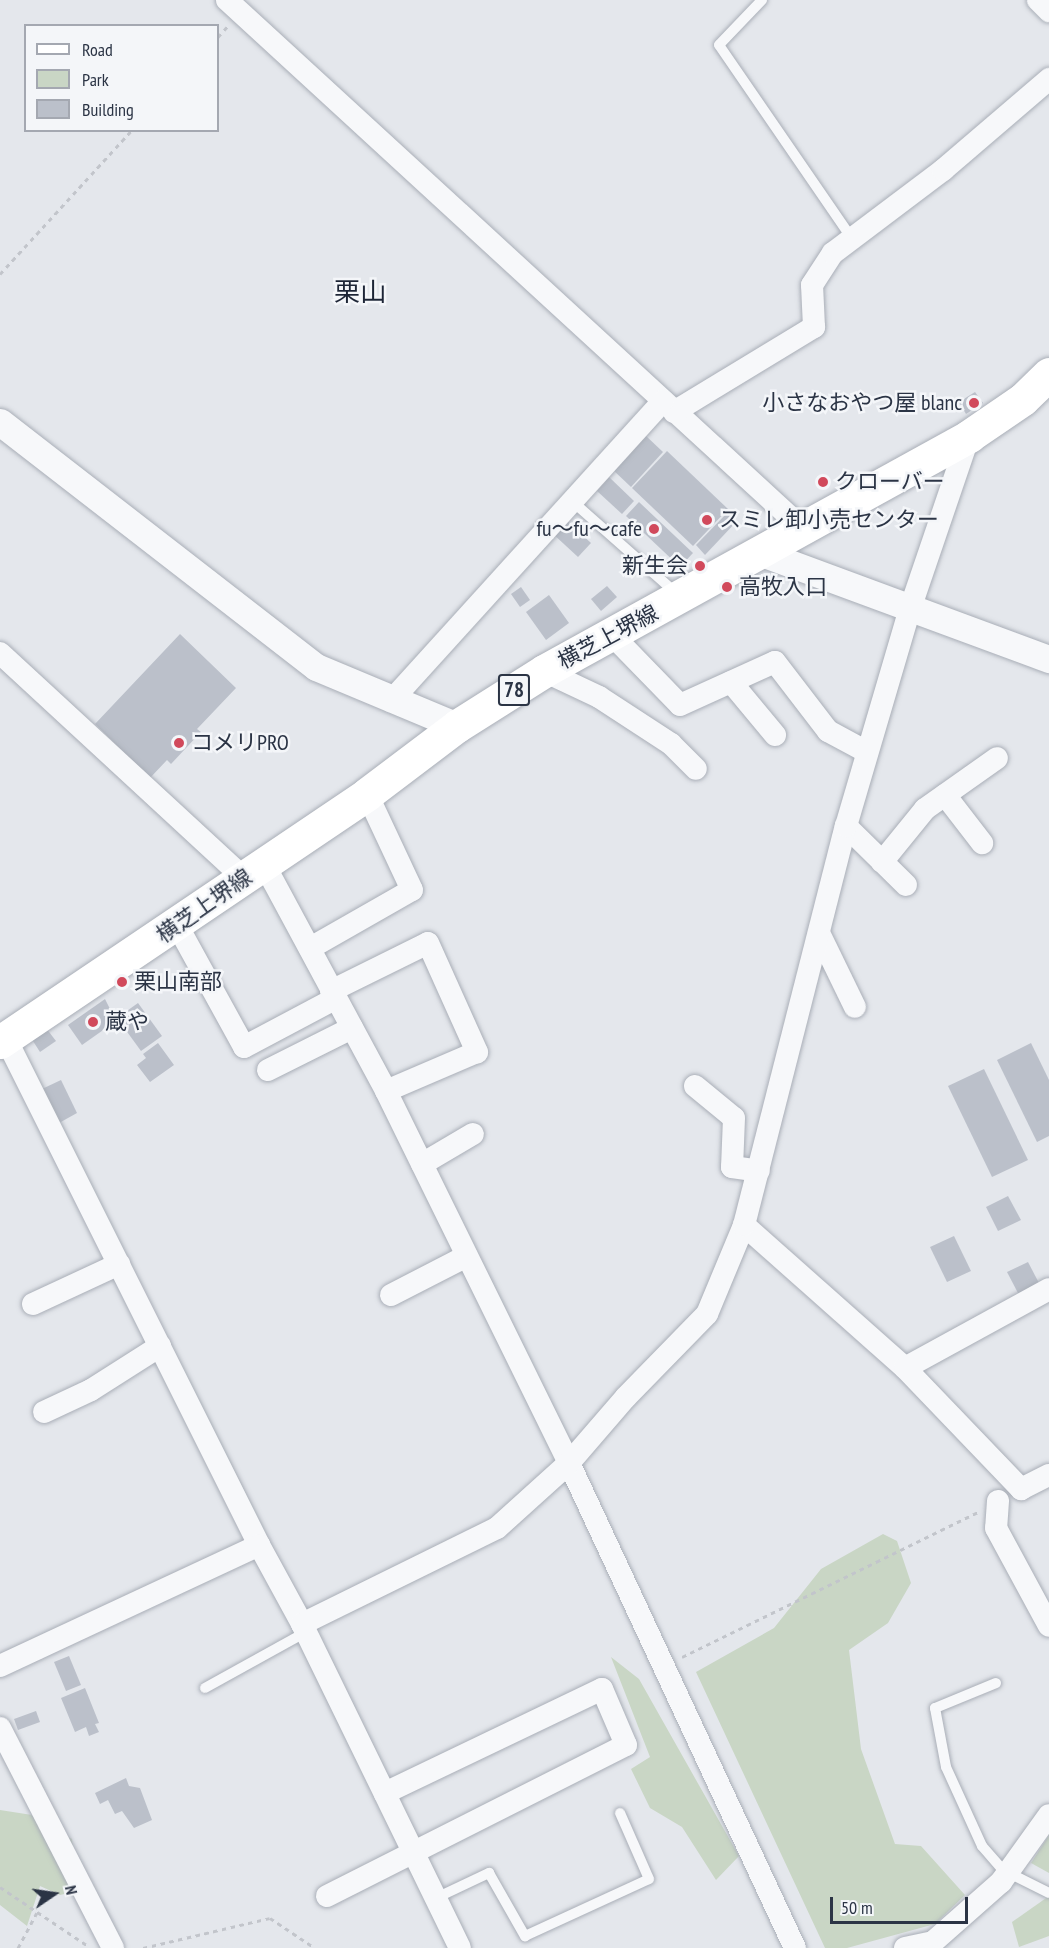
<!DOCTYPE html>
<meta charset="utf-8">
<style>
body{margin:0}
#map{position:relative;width:1049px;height:1948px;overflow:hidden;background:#e4e7ec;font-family:"PT Sans Narrow","Noto Sans JP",sans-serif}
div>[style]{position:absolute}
.green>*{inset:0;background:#c9d6c5}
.building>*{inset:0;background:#bbc0ca}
.path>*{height:3px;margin-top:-1.5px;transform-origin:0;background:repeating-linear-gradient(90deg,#c2c5cb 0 4.5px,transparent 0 9px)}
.roads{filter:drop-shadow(0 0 2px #a9aeb7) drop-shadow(0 0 2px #a9aeb7)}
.service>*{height:10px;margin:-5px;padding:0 5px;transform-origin:5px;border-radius:5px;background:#f7f8fa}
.minor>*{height:22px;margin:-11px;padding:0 11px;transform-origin:11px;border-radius:11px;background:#f7f8fa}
.tertiary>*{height:27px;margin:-13.5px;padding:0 13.5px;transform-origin:13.5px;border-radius:13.5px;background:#f7f8fa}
.primary>*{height:33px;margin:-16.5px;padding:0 16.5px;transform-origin:16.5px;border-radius:16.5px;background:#fff}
.dots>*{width:16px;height:16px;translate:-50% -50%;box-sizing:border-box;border:3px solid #f4f6f9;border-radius:50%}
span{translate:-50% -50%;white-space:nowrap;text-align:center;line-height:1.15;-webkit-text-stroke:5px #f4f6f9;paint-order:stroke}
.shield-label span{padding:2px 4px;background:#f4f6f9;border:2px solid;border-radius:4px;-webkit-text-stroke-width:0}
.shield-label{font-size:21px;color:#2b3445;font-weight:700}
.poi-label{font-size:22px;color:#2b3445}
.right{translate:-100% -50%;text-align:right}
.left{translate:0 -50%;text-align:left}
.street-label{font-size:22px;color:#2b3445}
.quarter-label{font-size:26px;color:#1d2536}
.legend{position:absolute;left:24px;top:24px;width:195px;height:108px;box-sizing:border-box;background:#f4f6f9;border:2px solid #a4a8b1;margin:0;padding:8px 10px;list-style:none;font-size:18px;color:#2b3445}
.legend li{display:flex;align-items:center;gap:12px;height:30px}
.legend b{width:30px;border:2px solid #a4a8b1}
.north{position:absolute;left:24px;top:1864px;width:60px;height:60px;-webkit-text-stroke:4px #f4f6f9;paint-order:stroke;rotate:77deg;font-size:16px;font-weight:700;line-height:24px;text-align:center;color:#2b3445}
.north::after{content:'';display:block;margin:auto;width:21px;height:27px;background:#2b3445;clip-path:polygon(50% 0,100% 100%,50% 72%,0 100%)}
.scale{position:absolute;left:830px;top:1897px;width:138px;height:27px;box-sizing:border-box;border:3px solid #2b3445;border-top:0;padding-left:8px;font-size:18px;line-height:21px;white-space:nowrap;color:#2b3445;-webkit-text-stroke:4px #f4f6f9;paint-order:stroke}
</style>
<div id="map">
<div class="green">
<div style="clip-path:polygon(883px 1534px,897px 1541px,911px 1583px,888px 1623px,849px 1650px,861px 1749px,895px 1844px,921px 1846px,965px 1895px,935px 1924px,847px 1948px,825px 1948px,696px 1672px,774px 1628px,821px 1569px)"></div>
<div style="clip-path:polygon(611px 1657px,639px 1679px,739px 1856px,716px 1880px,682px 1827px,650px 1808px,631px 1769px,650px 1757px)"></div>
<div style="clip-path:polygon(0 1810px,32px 1815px,72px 1839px,77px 1891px,60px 1895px,40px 1886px,27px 1926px,0 1905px)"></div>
<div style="clip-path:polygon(1049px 1835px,1049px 1873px,1031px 1863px)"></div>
<div style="clip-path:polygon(1049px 1896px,1049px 1936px,1019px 1947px,1012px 1922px)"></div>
</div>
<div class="building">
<div style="clip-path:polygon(975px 392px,983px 403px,966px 414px,959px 402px)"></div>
<div style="clip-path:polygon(645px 435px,663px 452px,631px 487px,612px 469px)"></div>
<div style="clip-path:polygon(667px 451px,728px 509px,693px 546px,632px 488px)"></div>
<div style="clip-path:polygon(609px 477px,634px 501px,622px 514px,597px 491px)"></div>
<div style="clip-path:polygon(639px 502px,693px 553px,680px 567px,626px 516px)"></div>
<div style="clip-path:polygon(728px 512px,737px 521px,705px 555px,696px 545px)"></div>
<div style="clip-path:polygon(565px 519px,591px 543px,578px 557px,552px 533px)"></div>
<div style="clip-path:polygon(607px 586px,617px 597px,601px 611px,591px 599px)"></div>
<div style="clip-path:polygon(521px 587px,530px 600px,520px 607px,511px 594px)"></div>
<div style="clip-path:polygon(549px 595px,569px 623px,546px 640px,526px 612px)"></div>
<div style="clip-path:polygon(180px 634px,236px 688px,197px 729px,201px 732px,171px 764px,167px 760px,150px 778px,95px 724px)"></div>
<div style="clip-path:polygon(105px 999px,116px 1021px,82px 1045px,68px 1025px)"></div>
<div style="clip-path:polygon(138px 1003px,162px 1036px,141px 1051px,117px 1018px)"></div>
<div style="clip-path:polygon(46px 1028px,56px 1041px,40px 1052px,31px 1038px)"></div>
<div style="clip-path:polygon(158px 1043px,174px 1065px,150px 1082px,137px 1065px,146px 1058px,143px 1054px)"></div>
<div style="clip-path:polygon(1031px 1043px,1049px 1080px,1049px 1136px,1037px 1142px,997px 1060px)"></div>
<div style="clip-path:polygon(984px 1069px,1028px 1160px,992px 1177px,948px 1086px)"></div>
<div style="clip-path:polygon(61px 1080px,77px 1113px,59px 1123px,42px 1089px)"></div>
<div style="clip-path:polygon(1008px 1196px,1021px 1220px,998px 1231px,986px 1207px)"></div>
<div style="clip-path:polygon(954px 1236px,971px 1271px,947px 1282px,930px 1247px)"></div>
<div style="clip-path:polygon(1028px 1262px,1040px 1285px,1019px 1295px,1007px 1272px)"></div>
<div style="clip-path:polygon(69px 1656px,81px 1685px,66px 1691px,54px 1662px)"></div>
<div style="clip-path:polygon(85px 1688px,99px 1723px,95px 1724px,99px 1732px,89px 1736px,86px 1727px,75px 1732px,61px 1698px)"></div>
<div style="clip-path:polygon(36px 1711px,40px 1722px,18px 1730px,14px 1719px)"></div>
<div style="clip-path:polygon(126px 1778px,129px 1786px,140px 1788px,152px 1820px,134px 1828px,122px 1811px,115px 1814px,108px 1800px,100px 1804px,95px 1793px)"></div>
</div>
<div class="path">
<div style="left:218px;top:37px;width:15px;rotate:-48deg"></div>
<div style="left:0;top:274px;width:195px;rotate:-47.5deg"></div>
<div style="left:682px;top:1657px;width:330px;rotate:-26.1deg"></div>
<div style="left:0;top:1887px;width:106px;rotate:33.8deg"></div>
<div style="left:18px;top:1948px;width:40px;rotate:-62deg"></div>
<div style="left:143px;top:1948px;width:130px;rotate:-13.3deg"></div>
<div style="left:270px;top:1918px;width:54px;rotate:33.7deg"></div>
</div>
<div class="roads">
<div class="service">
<div style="left:762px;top:0;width:62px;rotate:133.7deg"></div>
<div style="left:719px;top:45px;width:237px;rotate:55.5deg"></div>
<div style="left:572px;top:501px;width:137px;rotate:41.5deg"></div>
<div style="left:996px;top:1683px;width:66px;rotate:157.7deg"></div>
<div style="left:935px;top:1708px;width:60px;rotate:79.4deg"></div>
<div style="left:946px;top:1767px;width:87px;rotate:65.5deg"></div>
<div style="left:982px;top:1846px;width:32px;rotate:49deg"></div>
<div style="left:1003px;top:1870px;width:51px;rotate:26.6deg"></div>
<div style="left:205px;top:1688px;width:115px;rotate:-29deg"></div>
<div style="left:436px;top:1898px;width:59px;rotate:-25.3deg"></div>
<div style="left:489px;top:1873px;width:73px;rotate:60.3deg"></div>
<div style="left:525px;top:1936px;width:136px;rotate:-24.7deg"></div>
<div style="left:649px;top:1879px;width:72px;rotate:-113.7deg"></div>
</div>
<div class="minor">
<div style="left:227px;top:0;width:782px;rotate:42.56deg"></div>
<div style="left:1038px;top:0;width:16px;rotate:45deg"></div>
<div style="left:674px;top:412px;width:164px;rotate:-31.3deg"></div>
<div style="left:814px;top:327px;width:42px;rotate:-92.7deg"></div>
<div style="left:812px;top:285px;width:38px;rotate:-57deg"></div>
<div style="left:833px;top:253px;width:138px;rotate:-37deg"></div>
<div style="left:943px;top:170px;width:140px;rotate:-40.6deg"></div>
<div style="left:613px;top:636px;width:96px;rotate:45.8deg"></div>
<div style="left:680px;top:705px;width:104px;rotate:-24.4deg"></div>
<div style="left:775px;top:662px;width:87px;rotate:52.5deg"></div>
<div style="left:828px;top:731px;width:44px;rotate:28.3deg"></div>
<div style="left:0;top:653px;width:332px;rotate:42.7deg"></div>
<div style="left:544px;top:671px;width:61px;rotate:25.3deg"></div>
<div style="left:599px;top:697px;width:86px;rotate:33.1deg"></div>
<div style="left:671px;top:744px;width:35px;rotate:45deg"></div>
<div style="left:731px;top:682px;width:69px;rotate:50.3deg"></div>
<div style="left:391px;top:701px;width:405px;rotate:-47.8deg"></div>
<div style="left:945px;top:795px;width:61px;rotate:52.4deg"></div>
<div style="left:846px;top:826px;width:84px;rotate:44.5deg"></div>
<div style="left:882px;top:862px;width:68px;rotate:-50.9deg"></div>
<div style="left:925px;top:809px;width:88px;rotate:-35.3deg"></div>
<div style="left:264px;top:864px;width:258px;rotate:61.7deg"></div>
<div style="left:386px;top:1091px;width:415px;rotate:63.8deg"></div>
<div style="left:569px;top:1463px;width:535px;rotate:65.02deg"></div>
<div style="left:177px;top:925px;width:139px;rotate:61.2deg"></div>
<div style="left:244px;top:1047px;width:104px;rotate:-28deg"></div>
<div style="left:819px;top:933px;width:82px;rotate:64.1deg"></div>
<div style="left:312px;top:947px;width:115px;rotate:-29.7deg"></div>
<div style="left:412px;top:890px;width:106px;rotate:-115.1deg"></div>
<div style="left:331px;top:991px;width:108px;rotate:-26.3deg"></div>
<div style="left:428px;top:943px;width:120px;rotate:65.8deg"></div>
<div style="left:477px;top:1052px;width:99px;rotate:156.8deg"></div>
<div style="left:6px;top:1039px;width:566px;rotate:63.43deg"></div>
<div style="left:259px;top:1545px;width:90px;rotate:61.4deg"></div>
<div style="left:302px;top:1624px;width:360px;rotate:64deg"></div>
<div style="left:268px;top:1070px;width:94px;rotate:-26.6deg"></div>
<div style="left:695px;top:1086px;width:50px;rotate:39.4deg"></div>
<div style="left:734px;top:1118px;width:49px;rotate:92.3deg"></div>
<div style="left:732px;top:1167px;width:27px;rotate:8deg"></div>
<div style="left:422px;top:1164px;width:59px;rotate:-30.5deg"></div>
<div style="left:744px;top:1225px;width:215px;rotate:41.6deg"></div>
<div style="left:905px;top:1368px;width:168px;rotate:46.2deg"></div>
<div style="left:1021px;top:1489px;width:31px;rotate:-27deg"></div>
<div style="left:391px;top:1295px;width:85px;rotate:-27.2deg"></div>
<div style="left:33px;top:1304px;width:95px;rotate:-24.9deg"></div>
<div style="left:905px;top:1368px;width:164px;rotate:-28.7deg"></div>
<div style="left:44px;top:1412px;width:52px;rotate:-25.1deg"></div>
<div style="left:91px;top:1390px;width:82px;rotate:-32.5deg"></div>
<div style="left:998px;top:1501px;width:27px;rotate:94deg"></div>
<div style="left:996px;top:1528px;width:111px;rotate:61.6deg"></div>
<div style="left:302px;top:1624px;width:217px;rotate:-26.2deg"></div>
<div style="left:497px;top:1528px;width:97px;rotate:-42.1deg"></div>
<div style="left:569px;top:1463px;width:87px;rotate:-49.2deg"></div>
<div style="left:626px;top:1397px;width:116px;rotate:-45.7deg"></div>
<div style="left:707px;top:1314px;width:96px;rotate:-67.4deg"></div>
<div style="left:744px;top:1225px;width:412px;rotate:-75.7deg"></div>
<div style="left:846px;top:826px;width:226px;rotate:-73.6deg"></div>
<div style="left:910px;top:609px;width:183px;rotate:-71.2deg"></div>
<div style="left:0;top:1666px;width:286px;rotate:-25deg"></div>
<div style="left:0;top:1728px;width:247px;rotate:62.8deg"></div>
<div style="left:327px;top:1896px;width:335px;rotate:-26.8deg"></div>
<div style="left:626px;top:1745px;width:61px;rotate:-113.2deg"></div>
<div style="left:602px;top:1689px;width:241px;rotate:154.4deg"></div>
<div style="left:905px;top:1948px;width:29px;rotate:-12deg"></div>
<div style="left:933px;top:1942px;width:91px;rotate:-41.4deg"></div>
<div style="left:1001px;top:1882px;width:82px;rotate:-54.4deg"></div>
</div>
<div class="tertiary">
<div style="left:0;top:422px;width:400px;rotate:37.8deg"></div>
<div style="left:316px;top:667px;width:153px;rotate:22.7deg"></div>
<div style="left:762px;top:553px;width:306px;rotate:20.3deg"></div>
</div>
<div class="primary">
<div style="left:0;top:1042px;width:443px;rotate:-34deg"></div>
<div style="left:367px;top:794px;width:113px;rotate:-37.1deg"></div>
<div style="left:457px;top:726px;width:103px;rotate:-32.3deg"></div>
<div style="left:544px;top:671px;width:486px;rotate:-28.9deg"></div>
<div style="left:969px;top:436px;width:65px;rotate:-34.4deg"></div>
<div style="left:1023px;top:399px;width:36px;rotate:-44deg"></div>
</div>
</div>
<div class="dots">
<div style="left:974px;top:403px;background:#d1495b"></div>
<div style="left:823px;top:482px;background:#d1495b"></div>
<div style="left:707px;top:520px;background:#d1495b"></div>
<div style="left:654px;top:529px;background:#d1495b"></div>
<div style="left:700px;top:566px;background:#d1495b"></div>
<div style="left:727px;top:587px;background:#d1495b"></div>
<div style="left:179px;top:743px;background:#d1495b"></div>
<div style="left:122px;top:982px;background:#d1495b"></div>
<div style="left:93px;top:1022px;background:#d1495b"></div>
</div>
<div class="shield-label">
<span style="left:514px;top:690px">78</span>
</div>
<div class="poi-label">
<span class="right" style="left:962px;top:403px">小さなおやつ屋 blanc</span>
<span class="left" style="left:835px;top:482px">クローバー</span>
<span class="left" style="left:719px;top:520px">スミレ卸小売センター</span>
<span class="right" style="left:642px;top:529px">fu～fu～cafe</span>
<span class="right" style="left:688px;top:566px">新生会</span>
<span class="left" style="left:739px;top:587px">高牧入口</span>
<span class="left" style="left:191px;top:743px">コメリPRO</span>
<span class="left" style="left:134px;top:982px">栗山南部</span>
<span class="left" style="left:105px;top:1022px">蔵や</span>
</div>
<div class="street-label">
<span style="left:608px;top:637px;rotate:-28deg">横芝上堺線</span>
<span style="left:204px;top:906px;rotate:-35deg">横芝上堺線</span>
</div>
<div class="quarter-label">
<span style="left:360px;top:292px">栗山</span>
</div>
<ul class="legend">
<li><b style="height:8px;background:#fff"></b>Road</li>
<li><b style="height:16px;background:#c9d6c5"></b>Park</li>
<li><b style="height:16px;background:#bbc0ca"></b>Building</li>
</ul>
<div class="north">N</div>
<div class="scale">50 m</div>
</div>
